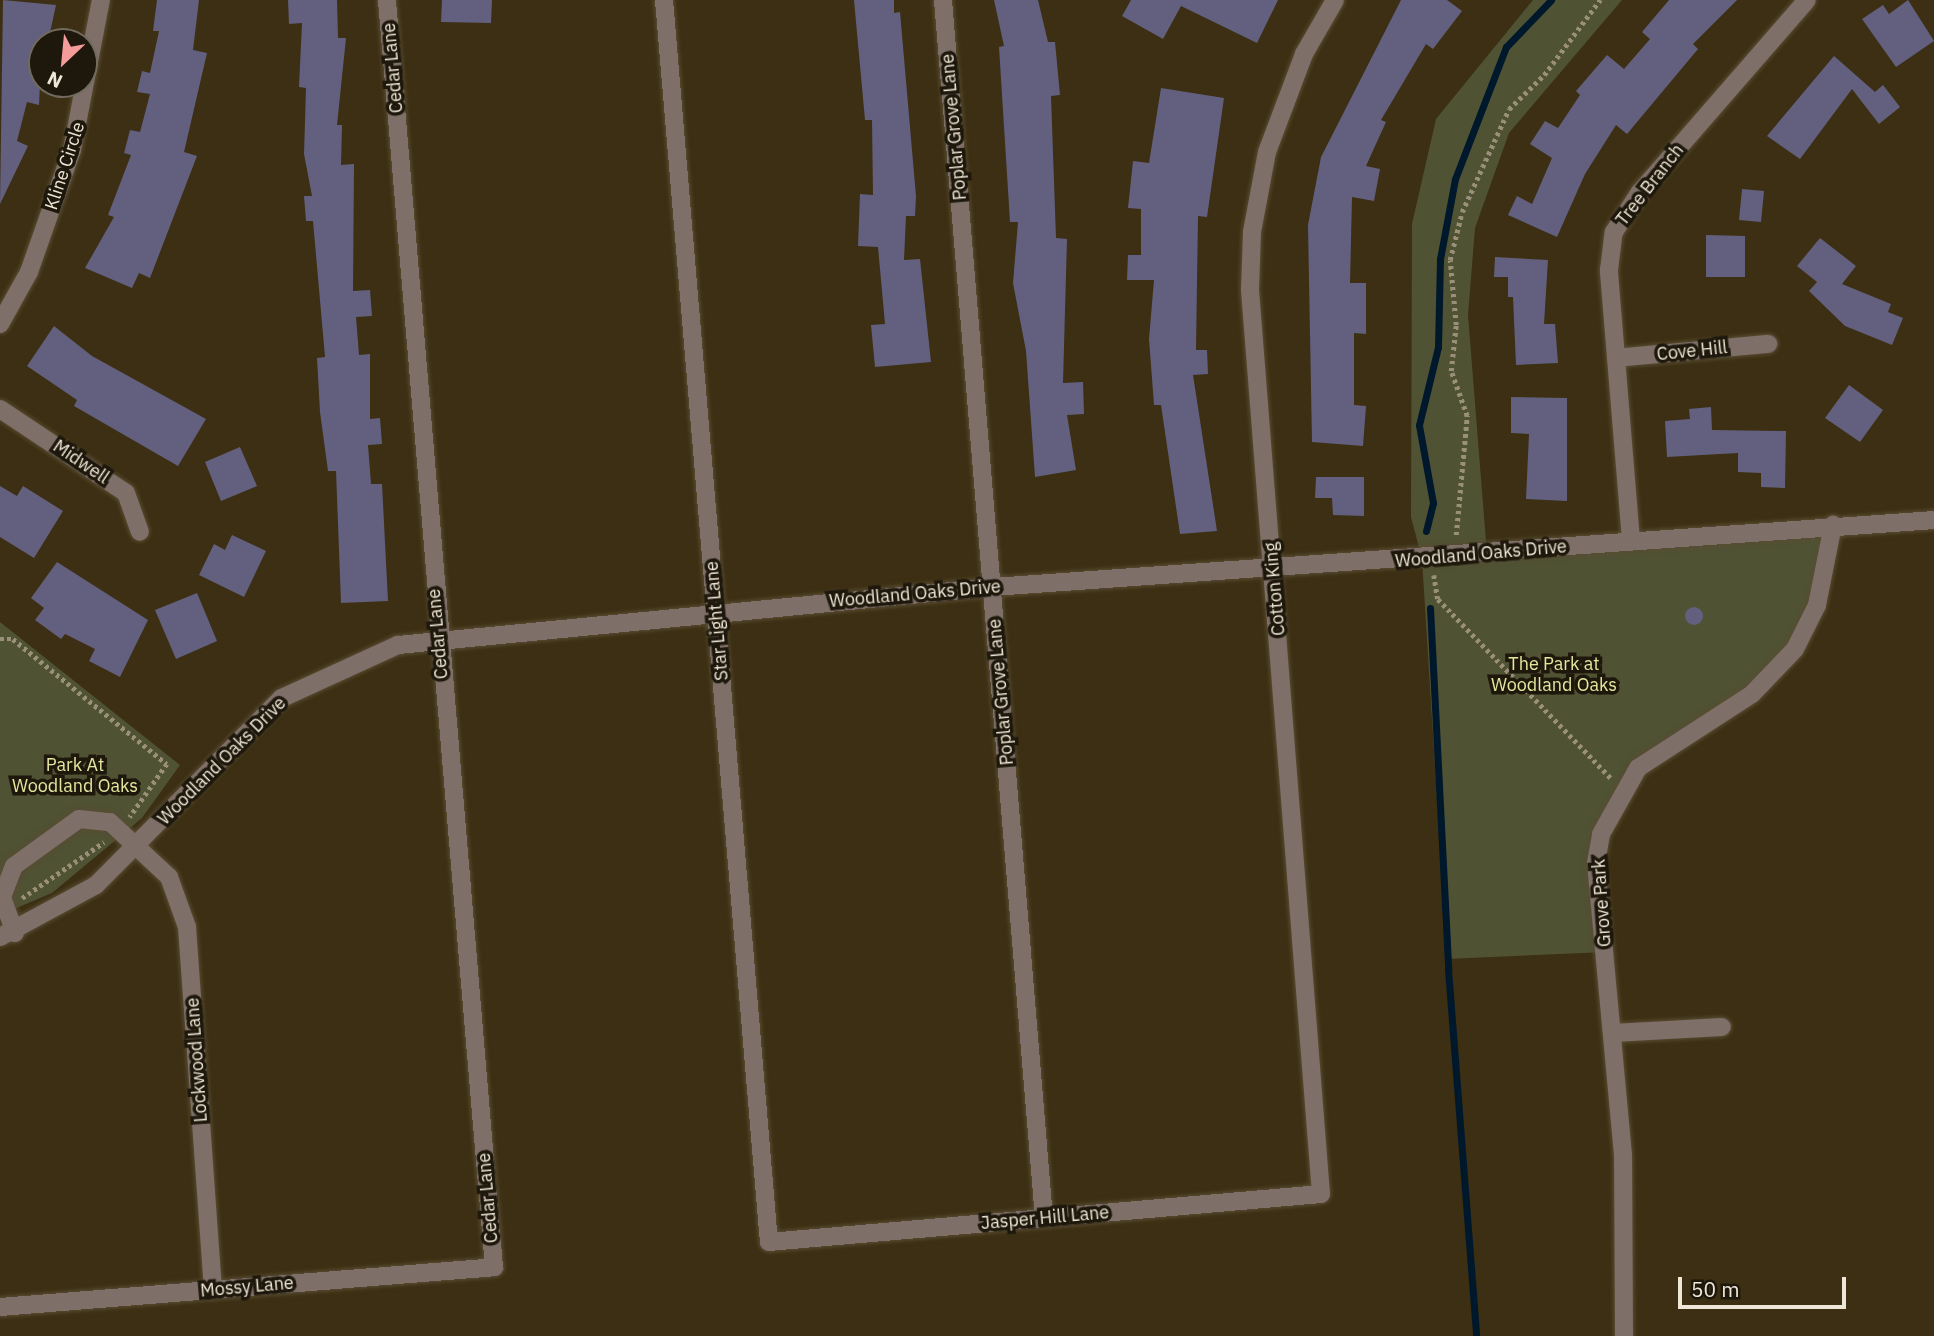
<!DOCTYPE html>
<style>
body{margin:0}
#map{position:relative;width:1934px;height:1336px;overflow:hidden;background:#3c2f13;font-family:"IBM Plex Sans",sans-serif}
div>[style]{position:absolute}
.green>*{inset:0;background:#505234}
.stream>*{height:7px;margin:-3.5px;padding:0 3.5px;transform-origin:3.5px;border-radius:3.5px;background:#00182b}
.building>*{inset:0;background:#62607e}
.round{border-radius:50%}
.path>*{height:4.5px;margin-top:-2.25px;transform-origin:0;background:repeating-linear-gradient(90deg,#9a907a 0 3.5px,transparent 0 7px)}
.roads{filter:drop-shadow(0 0 2px #584c32) drop-shadow(0 0 2px #584c32)}
.minor>*{height:18px;margin:-9px;padding:0 9px;transform-origin:9px;border-radius:9px;background:#7e6f69}
span{translate:-50% -50%;white-space:nowrap;text-align:center;line-height:1.15;-webkit-text-stroke:7px #1e180c;paint-order:stroke}
.street-label{font-size:18px;color:#eee6d6}
.park-label{font-size:18px;color:#e3e79d}
.north{position:absolute;left:28px;top:28px;width:70px;height:70px;box-sizing:border-box;background:#1e180c;border:2px solid #716a5d;border-radius:50%;rotate:206deg;font-size:19px;font-weight:700;line-height:28px;text-align:center;color:#eee6d6}
.north::after{content:'';display:block;margin:auto;width:24px;height:32px;background:#f59b99;clip-path:polygon(50% 0,100% 100%,50% 72%,0 100%)}
.scale{position:absolute;left:1678px;top:1277px;width:168px;height:32px;box-sizing:border-box;border:4px solid #eee6d6;border-top:0;padding-left:9px;font-size:21px;line-height:24px;white-space:nowrap;color:#eee6d6;-webkit-text-stroke:5px #1e180c;paint-order:stroke}
</style>
<div id="map">
<div class="green">
<div style="clip-path:polygon(1533px 0,1622px 0,1509px 133px,1475px 228px,1468px 315px,1487px 554px,1833px 525px,1817px 605px,1771px 677px,1638px 768px,1601px 834px,1605px 952px,1447px 959px,1422px 559px,1411px 517px,1412px 224px,1436px 119px)"></div>
<div style="clip-path:polygon(0 622px,180px 765px,142px 818px,52px 893px,0 915px)"></div>
</div>
<div class="stream">
<div style="left:1426px;top:531px;width:29px;rotate:-76deg"></div>
<div style="left:1433px;top:503px;width:79px;rotate:-100.2deg"></div>
<div style="left:1419px;top:425px;width:80px;rotate:-76.3deg"></div>
<div style="left:1438px;top:347px;width:88px;rotate:-88.7deg"></div>
<div style="left:1440px;top:259px;width:81px;rotate:-79.4deg"></div>
<div style="left:1455px;top:179px;width:142px;rotate:-68.9deg"></div>
<div style="left:1506px;top:47px;width:65px;rotate:-46.2deg"></div>
<div style="left:1430px;top:608px;width:361px;rotate:87.1deg"></div>
<div style="left:1448px;top:969px;width:368px;rotate:85.6deg"></div>
</div>
<div class="building">
<div style="clip-path:polygon(3px 0,56px 5px,48px 42px,42px 42px,39px 105px,27px 102px,17px 141px,28px 146px,0 204px)"></div>
<div style="clip-path:polygon(157px 0,199px 0,193px 50px,207px 53px,184px 152px,197px 156px,150px 278px,139px 273px,132px 288px,85px 268px,114px 217px,108px 215px,131px 155px,124px 153px,130px 130px,140px 132px,150px 94px,137px 92px,142px 71px,150px 73px,159px 31px,153px 31px)"></div>
<div style="clip-path:polygon(288px 0,337px 0,338px 38px,346px 38px,337px 125px,342px 125px,341px 165px,354px 164px,353px 291px,370px 290px,372px 316px,356px 317px,359px 355px,370px 354px,370px 419px,380px 418px,382px 444px,368px 445px,371px 484px,382px 484px,388px 601px,341px 603px,336px 471px,328px 471px,320px 412px,317px 358px,325px 357px,313px 221px,306px 221px,304px 196px,312px 196px,304px 154px,306px 88px,299px 87px,302px 23px,289px 24px)"></div>
<div style="clip-path:polygon(442px 0,492px 0,491px 23px,441px 22px)"></div>
<div style="clip-path:polygon(854px 0,894px 0,894px 13px,900px 12px,916px 196px,915px 216px,906px 216px,904px 260px,920px 259px,931px 362px,875px 367px,871px 325px,885px 324px,878px 247px,858px 246px,860px 194px,873px 195px,872px 120px,865px 120px)"></div>
<div style="clip-path:polygon(994px 0,1038px 0,1048px 42px,1055px 42px,1060px 95px,1051px 96px,1056px 238px,1067px 239px,1063px 383px,1083px 382px,1084px 414px,1067px 415px,1076px 470px,1035px 477px,1026px 351px,1013px 283px,1018px 222px,1010px 222px,999px 47px,1004px 46px)"></div>
<div style="clip-path:polygon(1131px 0,1278px 0,1257px 43px,1181px 6px,1163px 39px,1122px 16px)"></div>
<div style="clip-path:polygon(1401px 0,1447px 0,1462px 11px,1433px 49px,1426px 44px,1381px 120px,1386px 122px,1366px 166px,1380px 169px,1374px 201px,1352px 197px,1350px 283px,1366px 283px,1366px 334px,1354px 333px,1354px 405px,1366px 406px,1363px 446px,1312px 442px,1308px 225px,1321px 157px)"></div>
<div style="clip-path:polygon(1669px 0,1737px 0,1693px 44px,1698px 49px,1627px 134px,1616px 125px,1585px 174px,1557px 237px,1508px 215px,1517px 196px,1532px 204px,1552px 158px,1530px 144px,1545px 121px,1558px 128px,1580px 95px,1576px 91px,1607px 55px,1624px 69px,1650px 39px,1642px 32px)"></div>
<div style="clip-path:polygon(1908px 0,1934px 41px,1896px 67px,1862px 19px,1883px 5px,1889px 14px)"></div>
<div style="clip-path:polygon(1834px 56px,1875px 92px,1883px 85px,1900px 107px,1879px 124px,1852px 89px,1800px 159px,1767px 136px)"></div>
<div style="clip-path:polygon(1161px 88px,1224px 98px,1207px 217px,1198px 216px,1196px 350px,1207px 350px,1208px 374px,1193px 375px,1217px 531px,1180px 534px,1161px 405px,1154px 405px,1149px 339px,1154px 280px,1127px 280px,1128px 255px,1141px 255px,1141px 209px,1128px 208px,1133px 161px,1149px 163px)"></div>
<div style="clip-path:polygon(1742px 189px,1764px 191px,1761px 222px,1739px 220px)"></div>
<div style="clip-path:polygon(1706px 235px,1745px 236px,1745px 277px,1706px 277px)"></div>
<div style="clip-path:polygon(1820px 238px,1856px 266px,1842px 284px,1891px 304px,1888px 312px,1903px 318px,1892px 345px,1845px 326px,1809px 291px,1817px 282px,1797px 266px)"></div>
<div style="clip-path:polygon(1495px 257px,1548px 260px,1544px 324px,1555px 324px,1558px 363px,1516px 365px,1513px 297px,1508px 297px,1508px 277px,1494px 277px)"></div>
<div style="clip-path:polygon(54px 326px,92px 356px,206px 419px,178px 466px,74px 406px,77px 400px,27px 366px)"></div>
<div style="clip-path:polygon(1849px 385px,1883px 410px,1860px 442px,1825px 418px)"></div>
<div style="clip-path:polygon(1511px 397px,1567px 398px,1567px 501px,1526px 499px,1529px 434px,1511px 433px)"></div>
<div style="clip-path:polygon(1711px 407px,1712px 430px,1786px 431px,1785px 488px,1761px 487px,1761px 473px,1738px 472px,1738px 453px,1667px 457px,1665px 421px,1690px 419px,1689px 409px)"></div>
<div style="clip-path:polygon(240px 447px,257px 486px,221px 501px,205px 462px)"></div>
<div style="clip-path:polygon(1316px 477px,1364px 477px,1364px 516px,1333px 515px,1332px 498px,1315px 498px)"></div>
<div style="clip-path:polygon(0 486px,17px 496px,23px 486px,63px 511px,34px 558px,0 537px)"></div>
<div style="clip-path:polygon(232px 535px,266px 551px,244px 597px,199px 575px,214px 544px,225px 550px)"></div>
<div style="clip-path:polygon(57px 562px,148px 620px,120px 677px,89px 661px,95px 649px,65px 634px,61px 639px,35px 620px,44px 608px,31px 598px)"></div>
<div style="clip-path:polygon(197px 593px,217px 641px,176px 659px,155px 610px)"></div>
<div class="round" style="left:1685px;top:607px;width:18px;height:18px"></div>
</div>
<div class="path">
<div style="left:1456px;top:535px;width:120px;rotate:-84.7deg"></div>
<div style="left:1467px;top:416px;width:48px;rotate:-109.6deg"></div>
<div style="left:1451px;top:371px;width:46px;rotate:-83.8deg"></div>
<div style="left:1456px;top:325px;width:65px;rotate:-95.3deg"></div>
<div style="left:1450px;top:260px;width:49px;rotate:-76deg"></div>
<div style="left:1462px;top:212px;width:113px;rotate:-65.5deg"></div>
<div style="left:1509px;top:109px;width:49px;rotate:-44.2deg"></div>
<div style="left:1544px;top:75px;width:94px;rotate:-53.3deg"></div>
<div style="left:1434px;top:575px;width:24px;rotate:81deg"></div>
<div style="left:1438px;top:599px;width:250px;rotate:46deg"></div>
<div style="left:0;top:639px;width:13px"></div>
<div style="left:13px;top:639px;width:198px;rotate:39.1deg"></div>
<div style="left:167px;top:764px;width:65px;rotate:124.9deg"></div>
<div style="left:22px;top:898px;width:99px;rotate:-34.3deg"></div>
</div>
<div class="roads">
<div class="minor">
<div style="left:664px;top:0;width:1246px;rotate:85.17deg"></div>
<div style="left:769px;top:1242px;width:554px;rotate:-4.97deg"></div>
<div style="left:1321px;top:1194px;width:907px;rotate:-94.49deg"></div>
<div style="left:1250px;top:290px;width:58px;rotate:-88deg"></div>
<div style="left:1252px;top:232px;width:81px;rotate:-79.4deg"></div>
<div style="left:1267px;top:152px;width:105px;rotate:-69.3deg"></div>
<div style="left:1304px;top:54px;width:62px;rotate:-60.1deg"></div>
<div style="left:943px;top:0;width:1221px;rotate:85.26deg"></div>
<div style="left:0;top:324px;width:60px;rotate:-60.9deg"></div>
<div style="left:29px;top:272px;width:129px;rotate:-70.6deg"></div>
<div style="left:72px;top:150px;width:153px;rotate:-79.1deg"></div>
<div style="left:1616px;top:358px;width:153px;rotate:-5.3deg"></div>
<div style="left:0;top:409px;width:151px;rotate:33.7deg"></div>
<div style="left:126px;top:493px;width:41px;rotate:70.3deg"></div>
<div style="left:1631px;top:540px;width:271px;rotate:-94.7deg"></div>
<div style="left:1609px;top:270px;width:38px;rotate:-83deg"></div>
<div style="left:1614px;top:232px;width:48px;rotate:-57deg"></div>
<div style="left:1640px;top:192px;width:254px;rotate:-49deg"></div>
<div style="left:15px;top:933px;width:38px;rotate:-110deg"></div>
<div style="left:2px;top:897px;width:33px;rotate:-69deg"></div>
<div style="left:14px;top:866px;width:80px;rotate:-35.9deg"></div>
<div style="left:79px;top:819px;width:31px;rotate:6deg"></div>
<div style="left:110px;top:822px;width:81px;rotate:43deg"></div>
<div style="left:169px;top:877px;width:53px;rotate:70.2deg"></div>
<div style="left:187px;top:927px;width:364px;rotate:85.9deg"></div>
<div style="left:0;top:937px;width:109px;rotate:-28.4deg"></div>
<div style="left:96px;top:885px;width:264px;rotate:-45.2deg"></div>
<div style="left:282px;top:698px;width:128px;rotate:-24.6deg"></div>
<div style="left:398px;top:645px;width:598px;rotate:-5.57deg"></div>
<div style="left:993px;top:587px;width:943px;rotate:-4.07deg"></div>
<div style="left:1613px;top:1033px;width:109px;rotate:-3.2deg"></div>
<div style="left:0;top:1307px;width:496px;rotate:-4.6deg"></div>
<div style="left:494px;top:1267px;width:1272px;rotate:-94.83deg"></div>
<div style="left:1624px;top:1336px;width:181px;rotate:-90.3deg"></div>
<div style="left:1623px;top:1155px;width:293px;rotate:-95.3deg"></div>
<div style="left:1596px;top:863px;width:29px;rotate:-80deg"></div>
<div style="left:1601px;top:834px;width:76px;rotate:-60.7deg"></div>
<div style="left:1638px;top:768px;width:136px;rotate:-33deg"></div>
<div style="left:1752px;top:694px;width:62px;rotate:-46.3deg"></div>
<div style="left:1795px;top:649px;width:49px;rotate:-63.4deg"></div>
<div style="left:1817px;top:605px;width:82px;rotate:-78.7deg"></div>
</div>
</div>
<div class="street-label">
<span style="left:393px;top:68px;rotate:-95deg">Cedar Lane</span>
<span style="left:954px;top:127px;rotate:-95deg">Poplar Grove Lane</span>
<span style="left:65px;top:166px;rotate:-72deg">Kline Circle</span>
<span style="left:1650px;top:185px;rotate:-52deg">Tree Branch</span>
<span style="left:1692px;top:351px;rotate:-6deg">Cove Hill</span>
<span style="left:81px;top:462px;rotate:34deg">Midwell</span>
<span style="left:1481px;top:554px;rotate:-5deg">Woodland Oaks Drive</span>
<span style="left:1275px;top:589px;rotate:-95deg">Cotton King</span>
<span style="left:915px;top:594px;rotate:-5deg">Woodland Oaks Drive</span>
<span style="left:717px;top:621px;rotate:-95deg">Star Light Lane</span>
<span style="left:438px;top:634px;rotate:-95deg">Cedar Lane</span>
<span style="left:1001px;top:692px;rotate:-95deg">Poplar Grove Lane</span>
<span style="left:222px;top:761px;rotate:-45deg">Woodland Oaks Drive</span>
<span style="left:1602px;top:903px;rotate:-94deg">Grove Park</span>
<span style="left:197px;top:1060px;rotate:-94deg">Lockwood Lane</span>
<span style="left:488px;top:1198px;rotate:-95deg">Cedar Lane</span>
<span style="left:1045px;top:1218px;rotate:-5deg">Jasper Hill Lane</span>
<span style="left:247px;top:1287px;rotate:-5deg">Mossy Lane</span>
</div>
<div class="park-label">
<span style="left:1554px;top:675px">The Park at<br>Woodland Oaks</span>
<span style="left:75px;top:776px">Park At<br>Woodland Oaks</span>
</div>
<div class="north">N</div>
<div class="scale">50 m</div>
</div>
